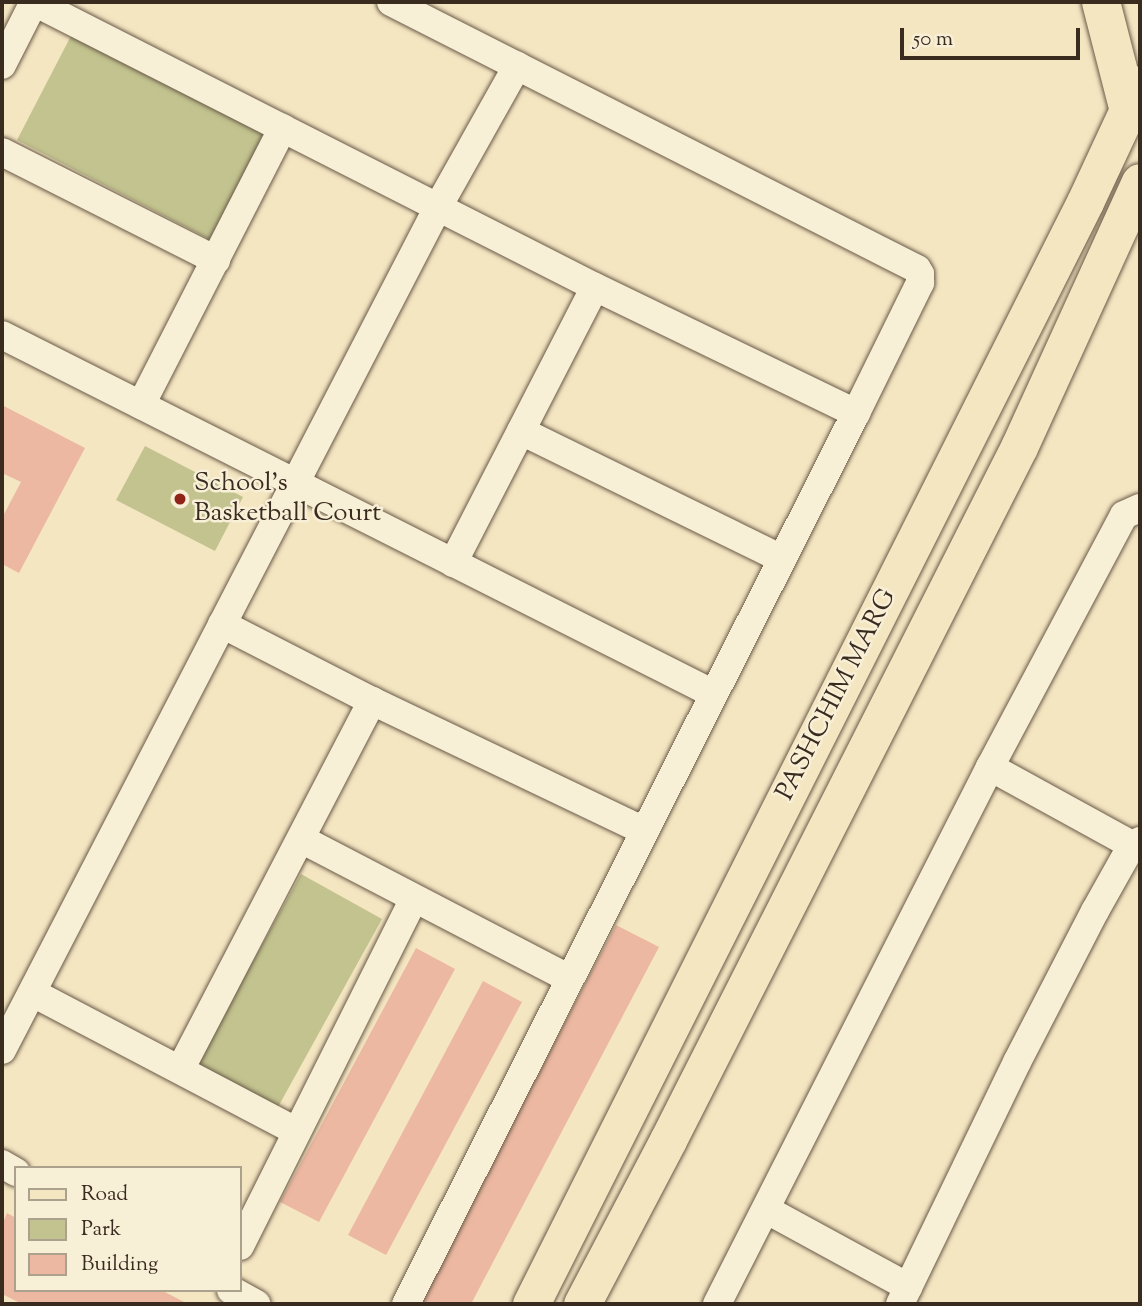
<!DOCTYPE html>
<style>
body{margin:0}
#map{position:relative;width:1142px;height:1306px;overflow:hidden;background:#f5e6c2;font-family:"Sorts Mill Goudy",serif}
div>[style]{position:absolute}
.green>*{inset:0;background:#c2c38f}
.building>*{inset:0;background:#ecb8a2}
.roads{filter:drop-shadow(0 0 2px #695a48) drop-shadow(0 0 2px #695a48)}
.minor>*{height:28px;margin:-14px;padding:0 14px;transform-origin:14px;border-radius:14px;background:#f8efd7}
.major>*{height:37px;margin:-18.5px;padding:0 18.5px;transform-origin:18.5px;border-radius:18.5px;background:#f5e6c2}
.highway>*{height:38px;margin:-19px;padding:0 19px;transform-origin:19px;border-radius:19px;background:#f5e6c2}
.dots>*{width:19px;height:19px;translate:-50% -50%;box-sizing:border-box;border:4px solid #f8efd7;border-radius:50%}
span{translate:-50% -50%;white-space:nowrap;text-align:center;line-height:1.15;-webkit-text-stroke:5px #f8efd7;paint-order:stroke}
.poi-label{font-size:26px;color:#3a2b1f}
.left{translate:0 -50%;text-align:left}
.street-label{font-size:26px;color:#3a2b1f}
.frame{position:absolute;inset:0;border:4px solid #3a2b1f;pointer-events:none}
.legend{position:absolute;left:14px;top:1166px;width:228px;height:126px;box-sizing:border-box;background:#f8efd7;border:2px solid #aca18d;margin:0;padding:9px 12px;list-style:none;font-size:21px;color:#3a2b1f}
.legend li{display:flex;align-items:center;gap:14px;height:35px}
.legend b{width:35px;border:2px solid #aca18d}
.scale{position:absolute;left:900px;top:28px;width:180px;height:32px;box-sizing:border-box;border:4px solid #3a2b1f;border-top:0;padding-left:9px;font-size:21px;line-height:24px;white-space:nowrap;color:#3a2b1f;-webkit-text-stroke:5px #f8efd7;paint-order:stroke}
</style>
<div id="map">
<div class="green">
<div style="clip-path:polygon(73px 32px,267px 133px,211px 240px,17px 140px)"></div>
<div style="clip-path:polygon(145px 446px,243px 497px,215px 551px,116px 500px)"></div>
<div style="clip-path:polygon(301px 874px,382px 919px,278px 1107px,197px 1063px)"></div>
</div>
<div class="building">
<div style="clip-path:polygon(2px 405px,85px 448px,19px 573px,2px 564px,2px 518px,21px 482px,2px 473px)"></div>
<div style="clip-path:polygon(616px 925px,659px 947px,471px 1304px,417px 1304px)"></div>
<div style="clip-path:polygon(416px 948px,455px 969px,319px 1222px,280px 1202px)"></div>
<div style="clip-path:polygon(483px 981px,522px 1002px,386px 1255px,348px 1235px)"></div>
<div style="clip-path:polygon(7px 1213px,16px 1218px,16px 1290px,161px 1290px,188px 1304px,22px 1304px,2px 1294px,2px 1225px)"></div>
</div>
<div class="roads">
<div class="minor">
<div style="left:34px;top:2px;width:629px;rotate:26.93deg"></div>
<div style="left:595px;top:287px;width:290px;rotate:25.8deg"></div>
<div style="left:391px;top:2px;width:590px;rotate:26.91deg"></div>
<div style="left:917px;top:269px;width:6px;rotate:59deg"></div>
<div style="left:920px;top:274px;width:9px;rotate:90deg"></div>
<div style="left:920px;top:283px;width:145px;rotate:116.2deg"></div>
<div style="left:856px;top:413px;width:998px;rotate:116.8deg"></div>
<div style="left:2px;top:65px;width:71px;rotate:-63.1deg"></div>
<div style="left:2px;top:152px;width:240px;rotate:26.8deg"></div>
<div style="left:2px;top:335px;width:795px;rotate:26.76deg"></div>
<div style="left:141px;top:405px;width:311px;rotate:-62.9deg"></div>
<div style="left:521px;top:431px;width:288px;rotate:26.1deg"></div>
<div style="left:453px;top:563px;width:310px;rotate:-62.8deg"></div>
<div style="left:222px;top:624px;width:169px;rotate:27.2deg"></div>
<div style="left:372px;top:701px;width:302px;rotate:25.5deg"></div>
<div style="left:990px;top:767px;width:162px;rotate:28.8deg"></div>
<div style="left:301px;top:839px;width:301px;rotate:27.5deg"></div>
<div style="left:33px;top:993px;width:297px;rotate:27.7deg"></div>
<div style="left:2px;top:1050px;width:949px;rotate:-62.65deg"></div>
<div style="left:438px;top:207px;width:162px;rotate:-60.7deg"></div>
<div style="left:181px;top:1068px;width:414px;rotate:-62.5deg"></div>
<div style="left:2px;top:1164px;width:16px;rotate:30deg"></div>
<div style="left:767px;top:1210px;width:161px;rotate:28.6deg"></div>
<div style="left:240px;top:1246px;width:388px;rotate:-63.4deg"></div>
<div style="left:231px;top:1290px;width:29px;rotate:29deg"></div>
<div style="left:717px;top:1304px;width:602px;rotate:-63.05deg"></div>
<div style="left:990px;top:767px;width:285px;rotate:-62deg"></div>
<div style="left:1124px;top:515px;width:17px;rotate:-24deg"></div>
<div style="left:900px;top:1304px;width:269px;rotate:-64.2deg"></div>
<div style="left:1017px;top:1062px;width:170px;rotate:-62.7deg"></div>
<div style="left:1095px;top:911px;width:76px;rotate:-60.7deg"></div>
<div style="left:1132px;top:845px;width:9px;rotate:-27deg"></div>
</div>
<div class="major">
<div style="left:531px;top:1304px;width:1233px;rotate:-63.31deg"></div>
<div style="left:1085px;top:202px;width:130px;rotate:-65deg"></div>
<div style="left:582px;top:1304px;width:185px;rotate:-62.3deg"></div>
<div style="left:668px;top:1140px;width:777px;rotate:-63.14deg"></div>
<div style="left:1019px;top:447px;width:291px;rotate:-65.5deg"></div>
</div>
<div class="highway">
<div style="left:1101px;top:2px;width:113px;rotate:75.6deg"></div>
</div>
</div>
<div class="dots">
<div style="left:180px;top:499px;background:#8f2418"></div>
</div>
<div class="poi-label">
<span class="left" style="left:194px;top:499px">School's<br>Basketball Court</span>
</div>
<div class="street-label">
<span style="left:837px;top:695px;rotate:-63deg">PASHCHIM MARG</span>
</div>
<div class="frame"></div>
<ul class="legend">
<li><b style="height:9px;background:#f5e6c2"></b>Road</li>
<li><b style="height:19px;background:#c2c38f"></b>Park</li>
<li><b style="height:19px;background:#ecb8a2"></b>Building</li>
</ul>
<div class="scale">50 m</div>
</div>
